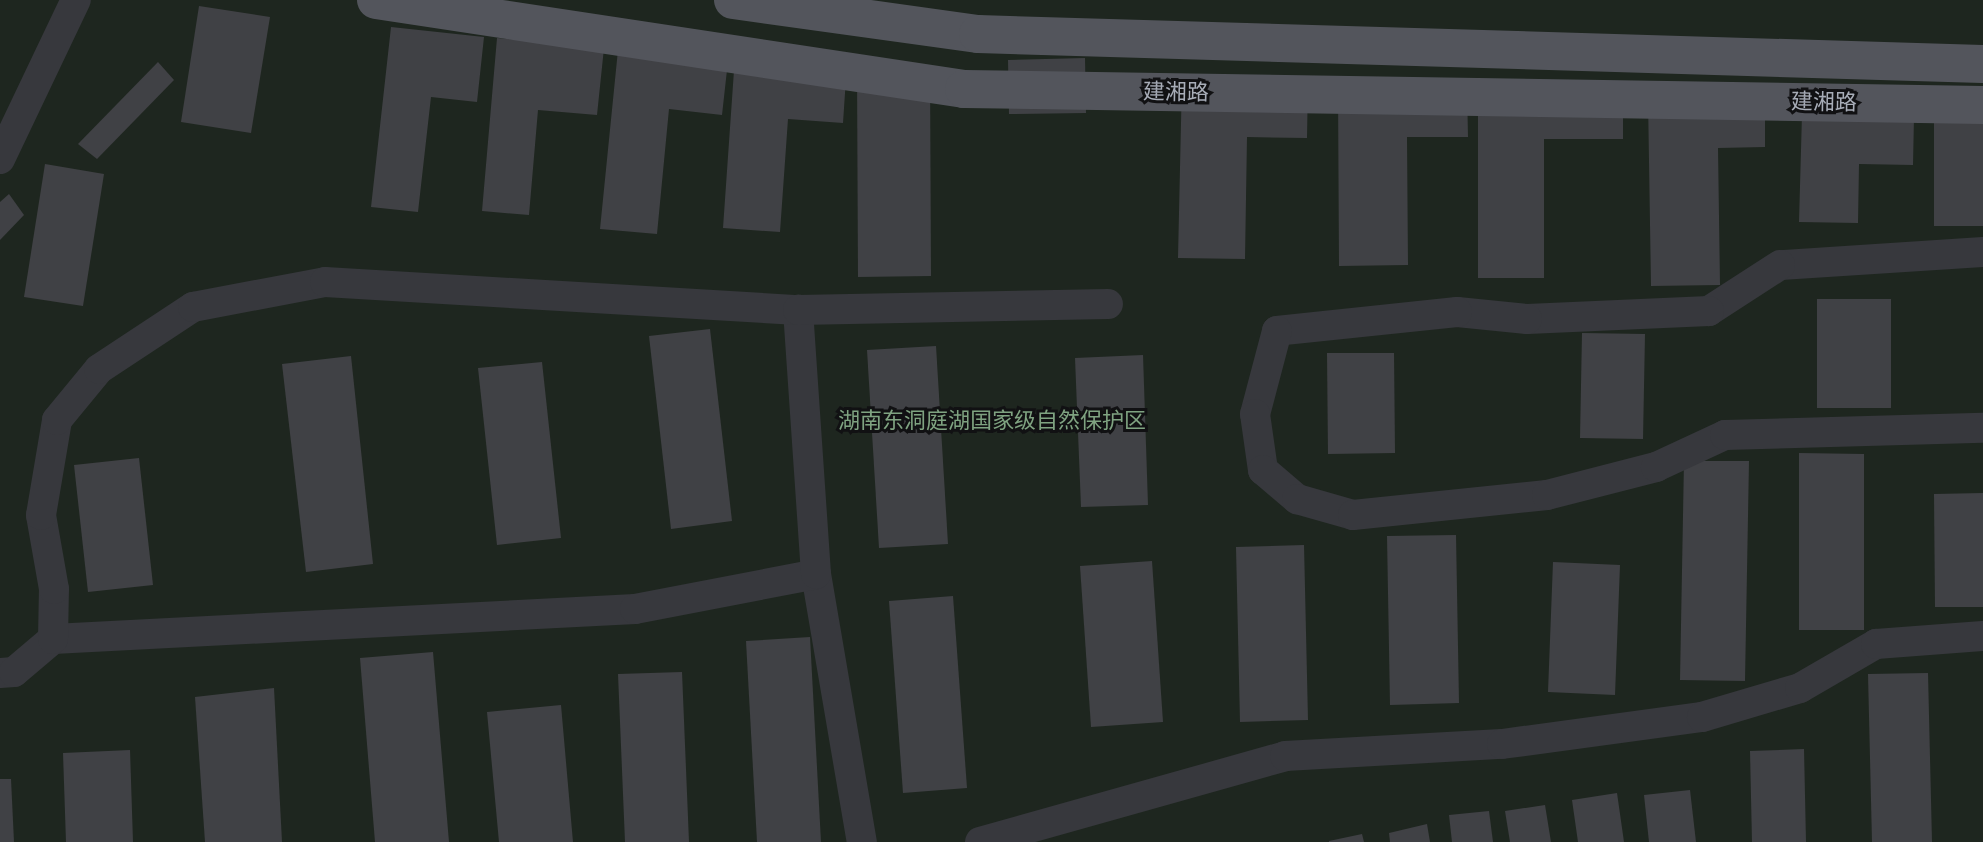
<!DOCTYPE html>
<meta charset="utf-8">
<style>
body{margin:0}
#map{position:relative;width:1983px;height:842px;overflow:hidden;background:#161618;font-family:Montserrat,"Noto Sans SC",sans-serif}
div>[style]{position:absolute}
.green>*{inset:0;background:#1e261f}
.building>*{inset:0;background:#404145}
.minor>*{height:30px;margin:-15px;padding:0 15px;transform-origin:15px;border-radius:15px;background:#37383d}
.major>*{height:38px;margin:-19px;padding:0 19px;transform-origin:19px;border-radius:19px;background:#53555c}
span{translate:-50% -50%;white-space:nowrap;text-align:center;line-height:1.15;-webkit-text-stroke:6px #111113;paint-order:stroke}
.street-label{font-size:22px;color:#a8adb8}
.park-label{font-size:22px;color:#7fa381}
</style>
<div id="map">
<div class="green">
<div style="clip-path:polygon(0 0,1983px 0,1983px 842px,0 842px)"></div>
</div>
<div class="building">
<div style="clip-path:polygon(199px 6px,270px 17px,251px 133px,181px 122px)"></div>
<div style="clip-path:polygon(391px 27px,484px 37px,477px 102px,431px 97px,418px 212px,371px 207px)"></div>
<div style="clip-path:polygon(497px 38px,604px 48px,597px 115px,538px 110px,529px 215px,482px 211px)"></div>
<div style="clip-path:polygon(618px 50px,728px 61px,722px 115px,669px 109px,657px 234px,600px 229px)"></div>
<div style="clip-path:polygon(735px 56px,847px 63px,843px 123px,788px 119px,780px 232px,723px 228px)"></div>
<div style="clip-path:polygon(1085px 58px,1086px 113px,1009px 114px,1008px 60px)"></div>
<div style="clip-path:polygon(158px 62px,174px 80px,97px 159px,78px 144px)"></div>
<div style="clip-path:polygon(857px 69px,930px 69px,931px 276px,858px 277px)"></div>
<div style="clip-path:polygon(1182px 78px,1308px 81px,1307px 138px,1247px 137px,1245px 259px,1178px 258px)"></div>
<div style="clip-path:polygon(1338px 88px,1467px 88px,1468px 137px,1407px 137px,1408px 265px,1339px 266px)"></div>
<div style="clip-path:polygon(1478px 92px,1623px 92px,1623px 139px,1544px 139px,1544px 278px,1478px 278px)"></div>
<div style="clip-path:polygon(1765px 97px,1765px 147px,1718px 148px,1720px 285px,1651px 286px,1648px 99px)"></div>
<div style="clip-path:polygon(1802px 114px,1914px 117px,1913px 165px,1859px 164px,1858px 223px,1799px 222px)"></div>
<div style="clip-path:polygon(1934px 119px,1983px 119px,1983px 226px,1934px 226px)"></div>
<div style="clip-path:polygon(45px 164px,104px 174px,83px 306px,24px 297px)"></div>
<div style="clip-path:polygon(9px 194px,24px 215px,0 240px,0 202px)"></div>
<div style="clip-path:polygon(1817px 299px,1891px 299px,1891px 408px,1817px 408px)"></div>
<div style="clip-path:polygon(710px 329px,732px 521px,671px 529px,649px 336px)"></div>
<div style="clip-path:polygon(1582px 333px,1645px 334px,1643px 439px,1580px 438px)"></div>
<div style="clip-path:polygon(936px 346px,948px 544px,879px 548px,867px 350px)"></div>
<div style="clip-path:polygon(1327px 353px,1394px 353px,1395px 453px,1328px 454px)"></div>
<div style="clip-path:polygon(1143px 355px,1148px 505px,1081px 507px,1075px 358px)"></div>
<div style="clip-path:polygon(351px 356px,373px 564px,306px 572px,282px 364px)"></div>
<div style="clip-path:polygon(542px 362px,561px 538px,497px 545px,478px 368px)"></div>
<div style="clip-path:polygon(1799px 453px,1864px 454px,1864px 630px,1799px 630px)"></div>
<div style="clip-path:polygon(139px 458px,153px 585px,88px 592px,74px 465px)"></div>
<div style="clip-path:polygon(1684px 461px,1749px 461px,1745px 681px,1680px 680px)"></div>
<div style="clip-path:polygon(1983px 493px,1983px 607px,1935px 607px,1934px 494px)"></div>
<div style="clip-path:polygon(1456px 535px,1459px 703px,1390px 705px,1387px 536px)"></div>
<div style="clip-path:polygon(1304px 545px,1308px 720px,1240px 722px,1236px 547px)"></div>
<div style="clip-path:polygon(1152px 561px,1163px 722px,1091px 727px,1080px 566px)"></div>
<div style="clip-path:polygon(1553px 562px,1620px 565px,1615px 695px,1548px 692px)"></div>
<div style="clip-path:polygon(953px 596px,967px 788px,903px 793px,889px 601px)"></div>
<div style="clip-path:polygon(810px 637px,821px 842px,757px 842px,746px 641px)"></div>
<div style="clip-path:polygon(433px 652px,449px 842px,375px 842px,360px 658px)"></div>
<div style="clip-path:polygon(682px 672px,689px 842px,625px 842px,618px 674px)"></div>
<div style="clip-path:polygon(1928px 673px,1932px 842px,1872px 842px,1868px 674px)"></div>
<div style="clip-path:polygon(274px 688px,282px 842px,205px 842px,195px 697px)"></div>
<div style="clip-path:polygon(561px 705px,573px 842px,499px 842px,487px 712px)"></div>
<div style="clip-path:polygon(1804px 749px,1806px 842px,1752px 842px,1750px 751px)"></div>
<div style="clip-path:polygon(130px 750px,133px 842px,66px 842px,63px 753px)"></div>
<div style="clip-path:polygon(0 779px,11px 779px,14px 842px,0 842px)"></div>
<div style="clip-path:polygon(1690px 790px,1696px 842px,1649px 842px,1644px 795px)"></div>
<div style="clip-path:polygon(1617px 793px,1624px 842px,1578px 842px,1572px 800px)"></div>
<div style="clip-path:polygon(1545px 805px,1551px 842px,1510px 842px,1505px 811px)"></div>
<div style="clip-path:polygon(1489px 811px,1493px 842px,1452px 842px,1449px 815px)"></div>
<div style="clip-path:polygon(1427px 824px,1430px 842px,1390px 842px,1389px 833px)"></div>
<div style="clip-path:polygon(1362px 834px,1364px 842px,1329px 842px,1329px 841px)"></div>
</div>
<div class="minor">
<div style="left:0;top:159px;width:176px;rotate:-64.5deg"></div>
<div style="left:1983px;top:252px;width:203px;rotate:176.3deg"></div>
<div style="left:1780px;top:265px;width:85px;rotate:147.1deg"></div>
<div style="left:1709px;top:311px;width:182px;rotate:177.5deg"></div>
<div style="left:1527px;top:319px;width:70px;rotate:-174.3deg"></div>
<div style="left:1457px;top:312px;width:181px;rotate:174deg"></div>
<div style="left:1277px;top:331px;width:86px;rotate:104.8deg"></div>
<div style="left:1255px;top:414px;width:57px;rotate:81.9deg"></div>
<div style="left:1263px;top:470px;width:45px;rotate:40.5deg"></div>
<div style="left:1297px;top:499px;width:58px;rotate:15.9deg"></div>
<div style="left:1353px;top:515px;width:195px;rotate:-5.9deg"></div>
<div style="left:1547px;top:495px;width:113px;rotate:-14.4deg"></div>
<div style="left:1656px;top:467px;width:76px;rotate:-24.9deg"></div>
<div style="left:1725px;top:435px;width:258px;rotate:-1.6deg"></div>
<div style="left:816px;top:574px;width:272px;rotate:80.3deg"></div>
<div style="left:53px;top:639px;width:583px;rotate:-2.95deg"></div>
<div style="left:635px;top:609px;width:184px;rotate:-10.9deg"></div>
<div style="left:816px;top:574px;width:265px;rotate:-93.9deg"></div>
<div style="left:0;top:673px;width:14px;rotate:-4deg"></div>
<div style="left:14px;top:672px;width:51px;rotate:-40.2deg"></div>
<div style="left:53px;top:639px;width:50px;rotate:-88.9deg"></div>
<div style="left:54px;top:589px;width:75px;rotate:-100deg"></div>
<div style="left:41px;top:515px;width:96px;rotate:-80.4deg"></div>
<div style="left:57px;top:420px;width:66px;rotate:-50.5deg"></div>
<div style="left:99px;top:369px;width:113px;rotate:-33.4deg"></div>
<div style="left:193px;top:307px;width:134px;rotate:-10.7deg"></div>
<div style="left:325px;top:282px;width:474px;rotate:3.4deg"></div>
<div style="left:798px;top:310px;width:310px;rotate:-1.1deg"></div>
<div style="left:980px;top:842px;width:317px;rotate:-15.7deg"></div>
<div style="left:1285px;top:756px;width:217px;rotate:-3.2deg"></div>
<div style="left:1502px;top:744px;width:202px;rotate:-7.7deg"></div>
<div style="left:1702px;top:717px;width:102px;rotate:-16.5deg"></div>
<div style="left:1800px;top:688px;width:88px;rotate:-30.1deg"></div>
<div style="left:1876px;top:644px;width:107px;rotate:-4.3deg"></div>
</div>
<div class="major">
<div style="left:376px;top:0;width:595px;rotate:8.61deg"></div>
<div style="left:964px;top:89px;width:1019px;rotate:0.9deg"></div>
<div style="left:733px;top:0;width:247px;rotate:7.9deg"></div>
<div style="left:978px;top:34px;width:1005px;rotate:1.71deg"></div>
</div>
<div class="street-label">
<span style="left:1176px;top:92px;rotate:1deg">建湘路</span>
<span style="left:1824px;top:102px;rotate:1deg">建湘路</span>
</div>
<div class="park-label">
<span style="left:992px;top:421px">湖南东洞庭湖国家级自然保护区</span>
</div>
</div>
